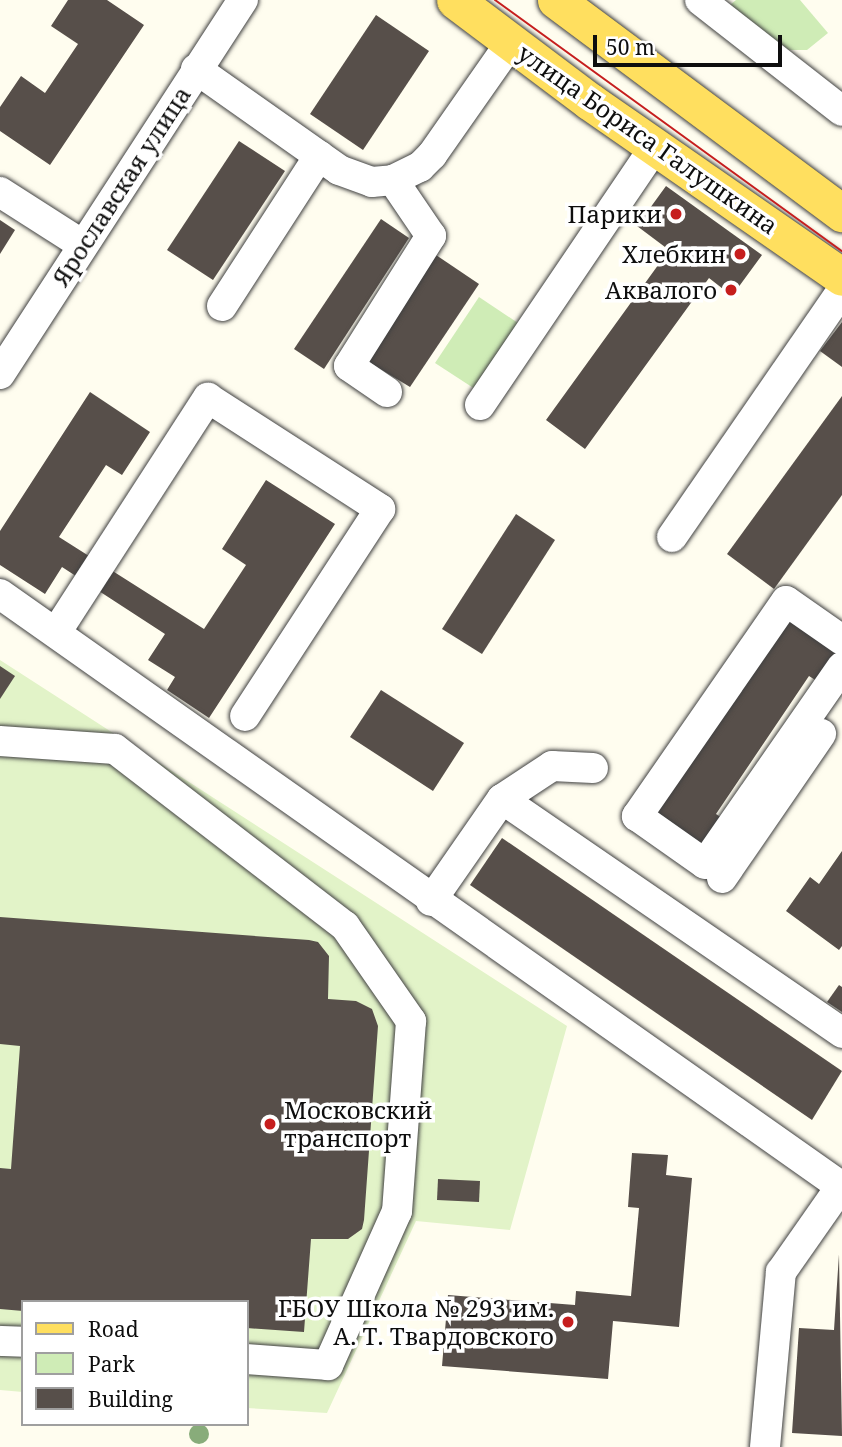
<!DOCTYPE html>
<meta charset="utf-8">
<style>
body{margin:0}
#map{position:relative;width:842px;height:1447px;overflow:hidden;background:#fffdef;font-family:"Noto Serif",serif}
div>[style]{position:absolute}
.green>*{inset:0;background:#cfecb6}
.pitch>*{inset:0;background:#e2f3c8}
.building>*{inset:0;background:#574f4a}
.roads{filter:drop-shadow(0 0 2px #414141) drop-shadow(0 0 2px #414141)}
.minor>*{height:30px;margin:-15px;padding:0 15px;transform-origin:15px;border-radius:15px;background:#fff}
.major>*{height:37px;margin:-18.5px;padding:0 18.5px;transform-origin:18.5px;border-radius:18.5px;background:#ffdf5f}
.tram>*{height:2px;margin:-1px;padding:0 1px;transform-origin:1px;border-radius:1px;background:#c61e1e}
.trees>*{width:20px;height:20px;margin:-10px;border-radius:50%;background:#88ac7a}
.dots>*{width:19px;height:19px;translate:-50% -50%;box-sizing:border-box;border:4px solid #fff;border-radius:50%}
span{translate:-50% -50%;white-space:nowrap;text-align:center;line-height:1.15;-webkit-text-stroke:7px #fff;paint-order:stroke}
.street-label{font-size:24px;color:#0e0e0e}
.poi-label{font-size:24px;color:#0e0e0e}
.right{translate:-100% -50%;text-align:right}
.left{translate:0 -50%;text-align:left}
.legend{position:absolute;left:21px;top:1300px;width:228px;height:126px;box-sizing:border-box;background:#fff;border:2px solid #9f9f9f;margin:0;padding:9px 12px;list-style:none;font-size:21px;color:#0e0e0e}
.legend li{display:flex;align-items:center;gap:14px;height:35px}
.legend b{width:35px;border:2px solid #9f9f9f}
.scale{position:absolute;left:593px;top:35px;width:189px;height:32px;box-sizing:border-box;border:4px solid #0e0e0e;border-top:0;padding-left:9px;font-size:21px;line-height:24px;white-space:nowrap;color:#0e0e0e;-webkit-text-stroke:5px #fff;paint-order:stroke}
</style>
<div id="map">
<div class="green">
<div style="clip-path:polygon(736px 0,800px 0,828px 33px,807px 50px,788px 50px,730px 5px)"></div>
<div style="clip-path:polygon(479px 297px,521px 325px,478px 391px,435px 363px)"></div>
</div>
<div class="pitch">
<div style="clip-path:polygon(0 660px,567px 1026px,510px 1230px,416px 1221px,327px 1413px,247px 1408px,247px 1302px,23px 1302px,23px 1392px,0 1390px)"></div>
</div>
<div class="building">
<div style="clip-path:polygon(68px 0,107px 0,144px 25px,50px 165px,0 131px,0 107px,21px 76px,45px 93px,78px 44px,51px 26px)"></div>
<div style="clip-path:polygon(376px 15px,429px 51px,363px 150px,310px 114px)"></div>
<div style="clip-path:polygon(239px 141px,285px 171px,213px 280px,167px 250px)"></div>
<div style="clip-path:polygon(666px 186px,762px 255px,732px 296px,709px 278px,585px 449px,546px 420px,669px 250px,637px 226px)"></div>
<div style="clip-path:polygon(381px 219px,409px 238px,324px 369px,294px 349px)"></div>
<div style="clip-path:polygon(0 220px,15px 230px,0 254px)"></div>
<div style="clip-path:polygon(436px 255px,479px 284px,410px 387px,367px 361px)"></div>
<div style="clip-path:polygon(842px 322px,842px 367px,820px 351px)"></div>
<div style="clip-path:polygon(90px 392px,150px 432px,122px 475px,106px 465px,59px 537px,204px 629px,246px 565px,222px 549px,266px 480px,335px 524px,209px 718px,167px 690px,175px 677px,148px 660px,165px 634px,62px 567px,45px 594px,0 565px,0 531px)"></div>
<div style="clip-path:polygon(842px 396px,842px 495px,774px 589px,727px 554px)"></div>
<div style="clip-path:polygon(516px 514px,555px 540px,482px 654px,442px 629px)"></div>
<div style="clip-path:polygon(788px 609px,842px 645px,823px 685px,809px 676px,716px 814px,722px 818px,701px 850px,649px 816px)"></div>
<div style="clip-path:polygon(0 666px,15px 676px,0 699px)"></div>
<div style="clip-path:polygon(381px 690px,464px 743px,433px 791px,350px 737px)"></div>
<div style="clip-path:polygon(502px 838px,842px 1071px,812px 1120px,470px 885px)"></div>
<div style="clip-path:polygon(842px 851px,842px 946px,839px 950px,786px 911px,810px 877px,819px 884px)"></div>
<div style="clip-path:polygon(0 917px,309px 940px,318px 942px,329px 956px,328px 999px,356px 1001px,372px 1009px,378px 1026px,364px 1220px,362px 1229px,348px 1239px,311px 1239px,304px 1332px,247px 1328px,247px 1302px,23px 1302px,23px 1311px,0 1309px,0 1168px,11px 1169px,20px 1046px,0 1044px)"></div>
<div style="clip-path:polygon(839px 985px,842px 987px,842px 1012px,827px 1002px)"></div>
<div style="clip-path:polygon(632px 1153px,668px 1155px,666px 1175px,692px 1178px,679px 1327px,613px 1321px,608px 1379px,442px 1366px,448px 1295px,575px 1305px,576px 1291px,631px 1296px,639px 1208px,628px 1207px)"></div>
<div style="clip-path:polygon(438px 1179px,480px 1181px,479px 1202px,437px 1200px)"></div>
<div style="clip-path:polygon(839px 1254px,842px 1436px,792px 1433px,799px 1328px,834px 1330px)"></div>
</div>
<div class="roads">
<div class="minor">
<div style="left:700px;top:0;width:180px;rotate:38deg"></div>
<div style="left:196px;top:69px;width:175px;rotate:35.2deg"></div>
<div style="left:339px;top:170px;width:35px;rotate:20deg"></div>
<div style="left:372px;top:182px;width:21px;rotate:-5deg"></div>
<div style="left:393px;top:180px;width:30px;rotate:-26deg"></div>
<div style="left:420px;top:167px;width:17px;rotate:-45deg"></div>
<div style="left:432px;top:155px;width:138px;rotate:-55deg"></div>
<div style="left:0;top:192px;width:98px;rotate:32.6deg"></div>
<div style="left:222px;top:306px;width:179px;rotate:-57.1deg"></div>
<div style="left:0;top:374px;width:446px;rotate:-57deg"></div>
<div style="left:387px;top:392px;width:46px;rotate:-145.6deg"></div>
<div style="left:349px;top:366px;width:154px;rotate:-57.8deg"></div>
<div style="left:431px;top:236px;width:68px;rotate:-124.2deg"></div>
<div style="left:480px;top:405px;width:314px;rotate:-55.9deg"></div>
<div style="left:672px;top:537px;width:299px;rotate:-55.4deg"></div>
<div style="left:0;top:594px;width:1030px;rotate:35.16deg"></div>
<div style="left:57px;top:631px;width:278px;rotate:-57.1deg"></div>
<div style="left:208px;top:398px;width:205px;rotate:32.8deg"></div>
<div style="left:380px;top:509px;width:247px;rotate:123.1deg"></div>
<div style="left:842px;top:640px;width:68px;rotate:-145.1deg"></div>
<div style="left:786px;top:601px;width:262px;rotate:124.7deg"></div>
<div style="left:637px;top:816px;width:83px;rotate:35.2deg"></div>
<div style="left:705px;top:864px;width:240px;rotate:-55.2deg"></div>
<div style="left:0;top:741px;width:115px;rotate:4deg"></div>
<div style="left:115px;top:749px;width:290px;rotate:37.6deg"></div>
<div style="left:345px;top:926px;width:116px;rotate:55.2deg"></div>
<div style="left:411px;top:1021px;width:191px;rotate:94.2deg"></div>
<div style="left:397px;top:1211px;width:169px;rotate:114.1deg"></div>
<div style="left:328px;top:1365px;width:81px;rotate:-175.8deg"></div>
<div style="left:502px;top:799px;width:60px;rotate:-33.4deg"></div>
<div style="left:552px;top:766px;width:41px;rotate:2.8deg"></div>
<div style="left:722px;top:878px;width:175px;rotate:-55.5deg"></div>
<div style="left:431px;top:901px;width:124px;rotate:-55.2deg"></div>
<div style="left:502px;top:799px;width:413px;rotate:34.5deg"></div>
<div style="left:0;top:1341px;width:23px;rotate:2deg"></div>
<div style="left:765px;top:1447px;width:176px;rotate:-84.8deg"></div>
<div style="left:781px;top:1272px;width:106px;rotate:-55deg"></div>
</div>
<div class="major">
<div style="left:455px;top:0;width:168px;rotate:37deg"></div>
<div style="left:589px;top:101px;width:308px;rotate:34.8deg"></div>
<div style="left:556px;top:0;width:357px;rotate:36.7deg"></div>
</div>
</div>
<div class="tram">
<div style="left:495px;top:0;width:428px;rotate:35.9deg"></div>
</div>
<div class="trees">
<div style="left:199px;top:1434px"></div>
</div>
<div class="dots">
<div style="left:676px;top:214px;background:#c61e1e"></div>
<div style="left:740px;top:254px;background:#c61e1e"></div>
<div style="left:731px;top:290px;background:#c61e1e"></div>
<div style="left:270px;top:1124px;background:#c61e1e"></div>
<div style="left:568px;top:1322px;background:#c61e1e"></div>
</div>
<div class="street-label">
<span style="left:648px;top:139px;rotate:35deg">улица Бориса Галушкина</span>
<span style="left:121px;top:186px;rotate:-57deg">Ярославская улица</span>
</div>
<div class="poi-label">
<span class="right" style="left:662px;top:214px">Парики</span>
<span class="right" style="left:726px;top:254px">Хлебкин</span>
<span class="right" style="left:717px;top:290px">Аквалого</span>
<span class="left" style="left:284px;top:1124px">Московский<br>транспорт</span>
<span class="right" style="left:554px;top:1322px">ГБОУ Школа № 293 им.<br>А. Т. Твардовского</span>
</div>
<ul class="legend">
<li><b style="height:9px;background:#ffdf5f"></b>Road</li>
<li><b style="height:19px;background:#cfecb6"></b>Park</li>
<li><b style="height:19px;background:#574f4a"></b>Building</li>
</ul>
<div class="scale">50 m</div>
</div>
